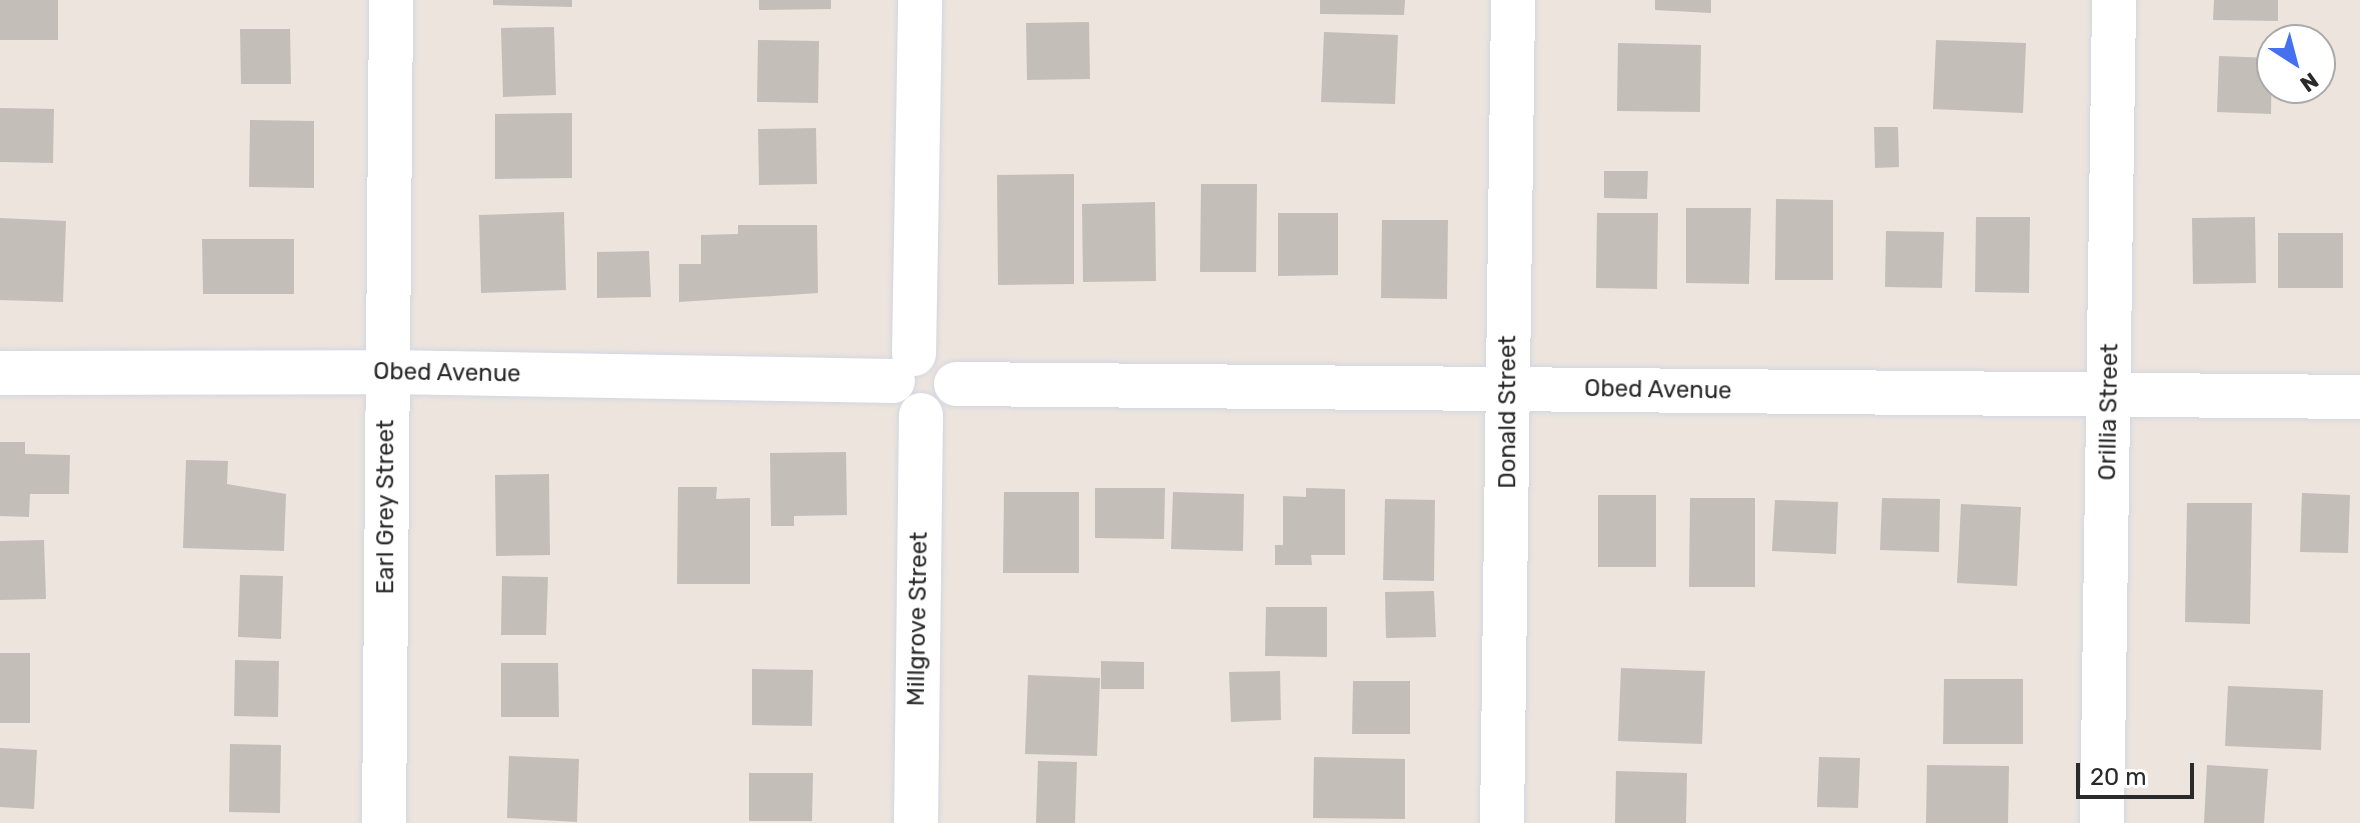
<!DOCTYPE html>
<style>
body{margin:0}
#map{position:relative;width:2360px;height:823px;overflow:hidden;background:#ece4dd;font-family:Rubik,sans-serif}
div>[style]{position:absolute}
.building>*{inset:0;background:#c4beb9}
.roads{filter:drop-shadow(0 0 2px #d2d6e2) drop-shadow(0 0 2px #d2d6e2)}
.minor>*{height:44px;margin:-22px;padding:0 22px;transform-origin:22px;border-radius:22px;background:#fff}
span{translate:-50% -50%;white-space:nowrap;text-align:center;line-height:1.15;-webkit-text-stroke:6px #fff;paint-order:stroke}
.street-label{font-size:24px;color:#2a2a2a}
.north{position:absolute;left:2256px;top:24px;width:80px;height:80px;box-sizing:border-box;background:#fff;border:2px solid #aaa;border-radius:50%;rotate:144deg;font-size:22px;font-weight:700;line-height:32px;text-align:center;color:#2a2a2a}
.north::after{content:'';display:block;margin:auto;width:28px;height:36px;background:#4571f1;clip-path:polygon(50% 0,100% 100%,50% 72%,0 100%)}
.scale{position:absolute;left:2076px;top:763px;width:118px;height:36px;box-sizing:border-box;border:4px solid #2a2a2a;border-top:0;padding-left:10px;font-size:24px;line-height:28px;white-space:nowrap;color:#2a2a2a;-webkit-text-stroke:6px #fff;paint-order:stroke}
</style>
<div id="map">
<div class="building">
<div style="clip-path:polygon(0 0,58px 0,58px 40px,0 40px)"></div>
<div style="clip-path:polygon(493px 0,572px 0,572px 7px,493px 5px)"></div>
<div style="clip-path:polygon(759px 0,831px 0,831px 9px,759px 10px)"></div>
<div style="clip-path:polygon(1320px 0,1405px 0,1404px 15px,1320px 14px)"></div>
<div style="clip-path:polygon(1655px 0,1711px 0,1711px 13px,1655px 10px)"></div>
<div style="clip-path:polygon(2214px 0,2278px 0,2278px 21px,2213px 20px)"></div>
<div style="clip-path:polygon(1089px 22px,1090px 79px,1027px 80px,1026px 23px)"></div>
<div style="clip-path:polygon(554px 27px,556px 95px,503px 97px,501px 28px)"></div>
<div style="clip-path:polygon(240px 29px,290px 29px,291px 84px,241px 84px)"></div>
<div style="clip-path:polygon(1324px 32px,1398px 35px,1395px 104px,1321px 102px)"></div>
<div style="clip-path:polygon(758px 40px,819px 41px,818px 103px,757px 102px)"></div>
<div style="clip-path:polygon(1936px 40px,2026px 43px,2023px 113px,1933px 109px)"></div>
<div style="clip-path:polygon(1618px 43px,1701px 45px,1700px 112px,1617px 111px)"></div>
<div style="clip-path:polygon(2219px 56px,2272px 58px,2271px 114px,2217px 112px)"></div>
<div style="clip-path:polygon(0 108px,54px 109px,53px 163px,0 162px)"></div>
<div style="clip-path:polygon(572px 113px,572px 178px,495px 179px,495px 114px)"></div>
<div style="clip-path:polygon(250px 120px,314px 121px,314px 188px,249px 187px)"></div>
<div style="clip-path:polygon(1874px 127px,1898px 127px,1899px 167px,1875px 168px)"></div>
<div style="clip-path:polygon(816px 128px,817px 184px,759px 185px,758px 129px)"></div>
<div style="clip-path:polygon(1604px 171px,1648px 171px,1647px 199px,1604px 198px)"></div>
<div style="clip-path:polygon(1074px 174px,1074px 284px,998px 285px,997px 175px)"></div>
<div style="clip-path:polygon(1201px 184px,1257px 184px,1256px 272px,1200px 272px)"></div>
<div style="clip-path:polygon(1776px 199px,1833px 200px,1833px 280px,1775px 280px)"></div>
<div style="clip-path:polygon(1155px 202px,1156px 281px,1083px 282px,1082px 204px)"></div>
<div style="clip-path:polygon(1686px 208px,1751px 208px,1749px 284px,1686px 283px)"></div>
<div style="clip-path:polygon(564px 212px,566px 290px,481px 293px,479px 215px)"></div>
<div style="clip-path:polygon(1278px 213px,1338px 213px,1338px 275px,1278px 276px)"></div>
<div style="clip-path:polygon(1597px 213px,1658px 213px,1657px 289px,1596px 288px)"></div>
<div style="clip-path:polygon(1976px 217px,2030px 217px,2029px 293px,1975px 292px)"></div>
<div style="clip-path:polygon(2255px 217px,2256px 283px,2193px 284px,2192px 218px)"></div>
<div style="clip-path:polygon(0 218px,66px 221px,63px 302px,0 300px)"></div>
<div style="clip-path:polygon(1382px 220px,1448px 220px,1447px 299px,1381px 298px)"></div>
<div style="clip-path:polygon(738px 225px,817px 225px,818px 293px,679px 302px,679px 264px,701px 264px,701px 235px,738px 234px)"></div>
<div style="clip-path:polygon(1886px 231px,1944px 232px,1942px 288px,1885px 287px)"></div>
<div style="clip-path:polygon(2278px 233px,2343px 233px,2343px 288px,2278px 288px)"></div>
<div style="clip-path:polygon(202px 239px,294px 239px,294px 294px,203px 294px)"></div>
<div style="clip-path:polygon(649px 251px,651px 297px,597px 298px,597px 252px)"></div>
<div style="clip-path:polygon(0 442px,25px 442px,25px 454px,70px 455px,69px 494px,30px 494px,29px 517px,0 516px)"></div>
<div style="clip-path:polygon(846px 452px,847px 515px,794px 516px,794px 526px,771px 526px,770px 453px)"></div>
<div style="clip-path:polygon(186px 460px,228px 461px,227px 484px,286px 494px,284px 551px,183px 548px)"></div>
<div style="clip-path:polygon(549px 474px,550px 555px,496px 556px,495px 475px)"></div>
<div style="clip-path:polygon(678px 487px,717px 487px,716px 499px,750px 498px,750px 584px,677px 584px)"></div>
<div style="clip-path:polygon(1095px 488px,1165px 488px,1164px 539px,1095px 538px)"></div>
<div style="clip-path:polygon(1306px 488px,1345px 489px,1345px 555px,1311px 555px,1312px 565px,1275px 565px,1275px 545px,1283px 545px,1283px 496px,1306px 497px)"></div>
<div style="clip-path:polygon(1004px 492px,1079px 492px,1079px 573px,1003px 573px)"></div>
<div style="clip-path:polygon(1173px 492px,1244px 494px,1243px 551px,1171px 549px)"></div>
<div style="clip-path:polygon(2302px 493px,2350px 495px,2348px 553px,2300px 552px)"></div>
<div style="clip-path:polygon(1598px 495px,1656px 495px,1656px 567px,1598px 567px)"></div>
<div style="clip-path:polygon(1690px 498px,1755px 498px,1755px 587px,1689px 587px)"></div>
<div style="clip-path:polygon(1882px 498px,1940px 499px,1939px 552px,1880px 550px)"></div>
<div style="clip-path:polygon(1385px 499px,1435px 500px,1434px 581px,1383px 580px)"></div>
<div style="clip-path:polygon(1775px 500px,1838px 502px,1836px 554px,1772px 551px)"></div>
<div style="clip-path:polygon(2187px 503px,2252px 503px,2250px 624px,2185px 622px)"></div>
<div style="clip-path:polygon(1961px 504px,2021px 507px,2017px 586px,1957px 583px)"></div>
<div style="clip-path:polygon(44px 540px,46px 599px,0 600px,0 541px)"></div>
<div style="clip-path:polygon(240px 575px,283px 576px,281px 639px,238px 637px)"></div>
<div style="clip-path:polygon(502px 576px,548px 577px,546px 635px,501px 635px)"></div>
<div style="clip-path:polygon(1434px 591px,1436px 637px,1386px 638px,1385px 592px)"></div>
<div style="clip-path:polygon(1266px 607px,1327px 607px,1327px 657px,1265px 656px)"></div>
<div style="clip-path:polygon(0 653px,30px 653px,30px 723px,0 723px)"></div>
<div style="clip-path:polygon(235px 660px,279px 661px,278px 717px,234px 716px)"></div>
<div style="clip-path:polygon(1101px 661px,1144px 662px,1144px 689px,1101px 689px)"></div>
<div style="clip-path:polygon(501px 663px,558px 663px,559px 717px,501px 717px)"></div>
<div style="clip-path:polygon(1621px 668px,1705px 671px,1702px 744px,1618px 741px)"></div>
<div style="clip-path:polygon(752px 669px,813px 670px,812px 726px,752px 725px)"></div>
<div style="clip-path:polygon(1280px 671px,1281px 720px,1231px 722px,1229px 672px)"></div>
<div style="clip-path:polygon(1028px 675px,1100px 678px,1097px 756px,1025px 754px)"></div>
<div style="clip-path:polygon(1944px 679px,2023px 679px,2023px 744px,1943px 744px)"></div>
<div style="clip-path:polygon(1353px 681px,1410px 681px,1410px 734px,1352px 734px)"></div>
<div style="clip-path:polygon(2228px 686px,2323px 690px,2321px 750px,2225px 746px)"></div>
<div style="clip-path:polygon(230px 744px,281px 745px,280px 813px,229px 812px)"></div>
<div style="clip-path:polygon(0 748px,37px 750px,34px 809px,0 807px)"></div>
<div style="clip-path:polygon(509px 756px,579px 759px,577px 822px,507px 818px)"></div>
<div style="clip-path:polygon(1314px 757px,1405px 759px,1405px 819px,1313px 818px)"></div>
<div style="clip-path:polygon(1819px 757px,1860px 758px,1858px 808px,1817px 807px)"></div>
<div style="clip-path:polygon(1038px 761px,1077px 762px,1075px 823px,1036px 823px)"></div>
<div style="clip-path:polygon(1927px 765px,2009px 766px,2008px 823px,1926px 823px)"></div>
<div style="clip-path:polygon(2207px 765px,2268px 769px,2264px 823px,2204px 823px)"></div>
<div style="clip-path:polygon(1616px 771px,1687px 773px,1686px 823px,1615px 823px)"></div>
<div style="clip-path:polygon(749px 773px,813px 773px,812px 821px,749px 821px)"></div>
</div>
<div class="roads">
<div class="minor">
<div style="left:914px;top:354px;width:354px;rotate:-89deg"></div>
<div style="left:0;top:373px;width:387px;rotate:-0.1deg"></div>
<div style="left:387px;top:372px;width:506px;rotate:1.02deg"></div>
<div style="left:956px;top:384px;width:1404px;rotate:0.53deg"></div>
<div style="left:384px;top:823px;width:823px;rotate:-89.51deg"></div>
<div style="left:916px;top:823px;width:408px;rotate:-89.3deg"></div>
<div style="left:1502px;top:823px;width:823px;rotate:-89.23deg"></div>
<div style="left:2102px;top:823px;width:823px;rotate:-89.16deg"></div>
</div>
</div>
<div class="street-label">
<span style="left:447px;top:373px;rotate:1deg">Obed Avenue</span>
<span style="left:1658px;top:390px;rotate:1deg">Obed Avenue</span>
<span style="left:1508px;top:412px;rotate:-90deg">Donald Street</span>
<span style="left:2109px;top:412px;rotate:-89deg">Orillia Street</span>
<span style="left:386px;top:507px;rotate:-90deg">Earl Grey Street</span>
<span style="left:918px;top:619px;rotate:-89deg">Millgrove Street</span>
</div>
<div class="north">N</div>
<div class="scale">20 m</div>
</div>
